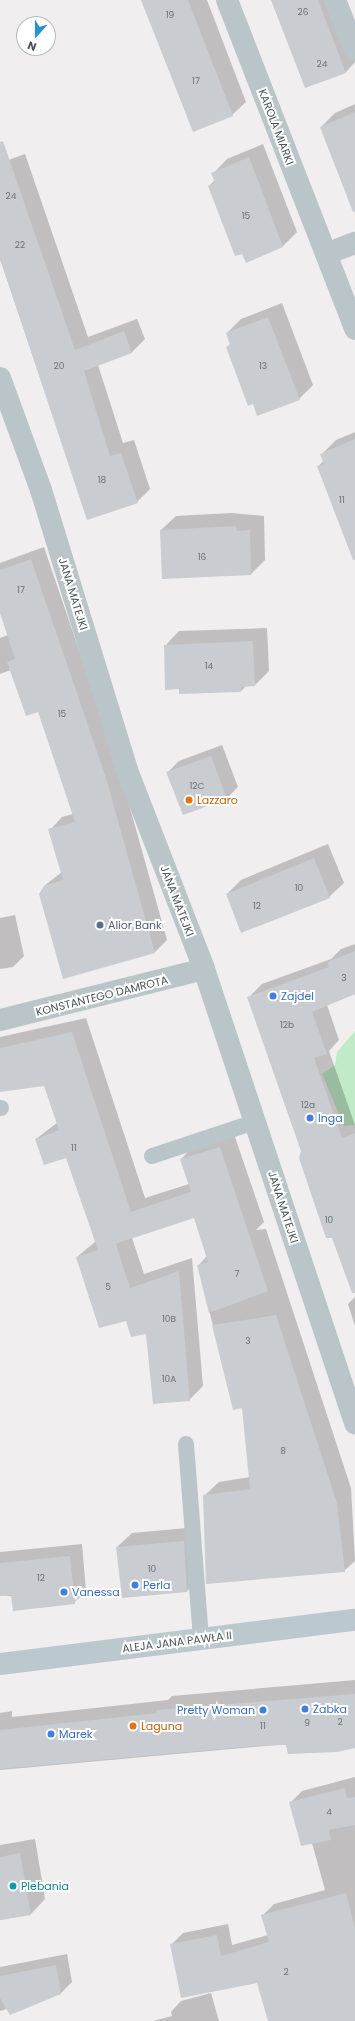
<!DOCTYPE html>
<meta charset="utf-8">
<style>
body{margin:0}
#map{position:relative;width:355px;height:2021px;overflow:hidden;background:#f0eeee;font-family:Poppins,sans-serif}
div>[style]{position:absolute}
.green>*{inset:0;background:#c0eac8}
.shadow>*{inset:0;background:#0003}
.building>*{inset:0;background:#c9ccd0}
.lane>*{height:16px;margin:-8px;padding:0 8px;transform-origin:8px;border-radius:8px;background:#bac5c9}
.street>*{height:22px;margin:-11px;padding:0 11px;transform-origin:11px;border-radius:11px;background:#bac5c9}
.secondary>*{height:22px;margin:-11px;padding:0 11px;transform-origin:11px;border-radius:11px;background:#bbc8ce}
.dots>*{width:11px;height:11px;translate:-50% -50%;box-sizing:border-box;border:2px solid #fff;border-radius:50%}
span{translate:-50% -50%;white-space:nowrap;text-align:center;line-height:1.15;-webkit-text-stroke:4px #fff;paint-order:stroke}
.number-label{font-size:9px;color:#687277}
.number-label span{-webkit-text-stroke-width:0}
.street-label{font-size:11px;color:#485459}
.food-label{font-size:11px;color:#c56008}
.left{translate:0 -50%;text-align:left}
.service-label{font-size:11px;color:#4e5e75}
.shop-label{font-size:11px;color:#366cbe}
.right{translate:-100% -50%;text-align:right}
.culture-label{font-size:11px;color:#0d838f}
.north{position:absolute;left:16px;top:16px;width:40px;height:40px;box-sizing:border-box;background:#fff;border:1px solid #b6bbbd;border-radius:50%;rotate:201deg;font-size:11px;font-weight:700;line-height:16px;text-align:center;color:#485459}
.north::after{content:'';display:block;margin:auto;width:14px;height:18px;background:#2a91ce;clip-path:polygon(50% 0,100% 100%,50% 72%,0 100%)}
</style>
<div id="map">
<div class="green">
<div style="clip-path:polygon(355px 1031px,355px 1125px,344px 1126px,322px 1074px,335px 1065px,337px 1052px)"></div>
</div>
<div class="shadow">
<div style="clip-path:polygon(143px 0,207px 0,246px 102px,232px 115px)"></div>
<div style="clip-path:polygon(272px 0,338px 0,355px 44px,355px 62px,346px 72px,306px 87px)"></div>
<div style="clip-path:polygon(355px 104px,355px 213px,321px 127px,335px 113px)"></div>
<div style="clip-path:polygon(263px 144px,297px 232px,283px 246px,209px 186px,215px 180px,213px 174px,227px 159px)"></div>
<div style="clip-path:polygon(25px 154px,88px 337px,137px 319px,145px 339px,132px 352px,98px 365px,123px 443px,134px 440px,150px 489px,137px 502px,88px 519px,0 259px,0 163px)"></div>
<div style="clip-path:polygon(282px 303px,313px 385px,299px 399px,227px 347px,231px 343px,227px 333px,241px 319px)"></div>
<div style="clip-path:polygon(355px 432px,355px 540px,318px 467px,324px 460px,322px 454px,336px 440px)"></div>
<div style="clip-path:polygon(231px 513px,264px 516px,265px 560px,251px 574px,161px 530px,176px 516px)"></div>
<div style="clip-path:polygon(44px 547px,118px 765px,167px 940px,155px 952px,44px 886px,62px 872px,50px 830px,62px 817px,73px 814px,39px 711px,11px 670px,0 674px,0 638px,8px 635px,0 610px,0 563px)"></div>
<div style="clip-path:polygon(267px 628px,269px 671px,254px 686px,246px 686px,241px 691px,180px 688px,165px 646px,179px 631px)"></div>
<div style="clip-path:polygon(222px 745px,238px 787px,227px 798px,168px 772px,179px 761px)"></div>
<div style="clip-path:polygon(328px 844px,344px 883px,329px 897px,227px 894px,241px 880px)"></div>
<div style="clip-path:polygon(15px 915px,24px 956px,13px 967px,0 969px,0 918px)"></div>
<div style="clip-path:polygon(355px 944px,355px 994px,327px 1005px,339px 1040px,329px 1051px,355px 1125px,355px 1199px,302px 1151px,249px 997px,262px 984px,331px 959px,341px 949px)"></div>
<div style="clip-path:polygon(86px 1018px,145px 1198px,189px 1184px,181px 1159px,195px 1145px,234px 1134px,264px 1222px,256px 1230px,266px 1229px,351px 1488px,355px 1561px,344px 1571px,204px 1496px,219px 1482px,250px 1477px,243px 1407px,234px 1409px,198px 1266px,207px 1256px,195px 1217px,132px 1238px,144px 1274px,192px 1258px,203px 1386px,189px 1400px,147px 1333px,127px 1320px,77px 1257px,96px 1241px,67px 1156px,36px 1139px,58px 1122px,44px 1084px,0 1091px,0 1037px)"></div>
<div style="clip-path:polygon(355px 1297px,355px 1326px,348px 1304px)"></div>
<div style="clip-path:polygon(198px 1527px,201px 1577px,187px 1591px,117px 1547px,132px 1533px)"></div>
<div style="clip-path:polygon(82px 1544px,86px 1591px,74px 1603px,0 1595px,0 1552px)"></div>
<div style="clip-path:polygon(355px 1680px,355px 1748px,289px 1753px,286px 1744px,0 1770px,0 1713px,12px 1711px,12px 1717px,168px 1700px,172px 1696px)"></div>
<div style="clip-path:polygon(355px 1777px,355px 2018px,269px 2021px,258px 1982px,171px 1945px,183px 1933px,228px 1924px,232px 1945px,268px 1935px,262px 1916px,274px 1904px,325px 1890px,312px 1843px,290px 1803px,302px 1791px)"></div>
<div style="clip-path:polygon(35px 1839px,45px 1899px,31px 1914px,0 1920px,0 1845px)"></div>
<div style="clip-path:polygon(67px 1954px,72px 1982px,61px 1993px,0 2011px,0 1967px)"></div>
<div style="clip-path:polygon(211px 1993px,219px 2021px,153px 2021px,172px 2016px,171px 2012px,181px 2001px)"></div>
</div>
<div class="building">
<div style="clip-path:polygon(141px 0,188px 0,233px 116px,193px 132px)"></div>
<div style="clip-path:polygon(271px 0,318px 0,346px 73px,305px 88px)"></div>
<div style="clip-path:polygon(355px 112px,355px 211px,353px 212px,320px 127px)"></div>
<div style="clip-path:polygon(3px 141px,75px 350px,124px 331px,132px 353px,84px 371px,110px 456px,121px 453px,138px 503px,87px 520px,0 258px,0 142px)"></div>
<div style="clip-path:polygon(249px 157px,283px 247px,246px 263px,242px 254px,235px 256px,208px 186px,215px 183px,211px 173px)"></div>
<div style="clip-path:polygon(268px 317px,300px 400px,257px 416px,253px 404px,248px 406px,226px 347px,230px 345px,226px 333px)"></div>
<div style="clip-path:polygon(355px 439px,355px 560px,353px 560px,317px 466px,324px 464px,320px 454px)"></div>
<div style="clip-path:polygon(236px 526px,237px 531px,250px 530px,251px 575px,162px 579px,160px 530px)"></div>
<div style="clip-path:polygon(31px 559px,106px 778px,155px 953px,63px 979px,39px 894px,44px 886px,63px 880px,48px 829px,75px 822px,38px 712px,26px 716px,7px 662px,15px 659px,0 613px,0 570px)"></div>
<div style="clip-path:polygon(253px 641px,255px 686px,241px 687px,241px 692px,179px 694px,179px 689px,165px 690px,164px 645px)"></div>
<div style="clip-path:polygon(211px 756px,227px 799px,183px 815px,166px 772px)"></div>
<div style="clip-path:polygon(314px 858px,330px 898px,241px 933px,226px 894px)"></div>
<div style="clip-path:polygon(355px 951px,355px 994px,312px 1012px,327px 1054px,314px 1058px,342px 1138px,355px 1133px,355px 1293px,352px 1293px,332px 1238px,326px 1238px,299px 1158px,301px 1151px,247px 997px,329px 967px,327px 962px)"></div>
<div style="clip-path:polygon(72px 1032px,131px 1212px,191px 1192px,180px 1159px,220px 1147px,268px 1291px,209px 1313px,197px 1265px,208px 1262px,194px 1218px,112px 1245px,116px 1244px,130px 1288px,179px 1271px,190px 1401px,153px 1404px,146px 1334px,131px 1337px,126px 1321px,99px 1328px,76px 1257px,98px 1250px,66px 1158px,44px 1165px,35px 1139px,59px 1130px,44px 1086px,0 1092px,0 1048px)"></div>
<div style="clip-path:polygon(276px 1315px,337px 1503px,345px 1572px,206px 1584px,203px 1495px,250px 1489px,242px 1408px,233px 1410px,212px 1325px)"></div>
<div style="clip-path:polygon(184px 1541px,187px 1592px,122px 1598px,116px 1547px)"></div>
<div style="clip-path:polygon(70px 1556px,75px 1604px,13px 1611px,11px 1595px,0 1596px,0 1563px)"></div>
<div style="clip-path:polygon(355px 1694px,355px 1748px,337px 1752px,288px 1754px,286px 1745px,255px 1746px,0 1769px,0 1730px,157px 1713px,156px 1710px)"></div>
<div style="clip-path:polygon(345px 1788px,347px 1798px,355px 1797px,355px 1825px,329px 1830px,331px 1840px,301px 1846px,289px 1802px)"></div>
<div style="clip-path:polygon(20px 1853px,31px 1915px,0 1920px,0 1857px)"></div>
<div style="clip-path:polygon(346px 1893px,355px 1928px,355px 2021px,268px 2021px,257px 1983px,181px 1998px,170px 1944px,217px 1935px,221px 1956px,269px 1942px,261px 1915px)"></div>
<div style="clip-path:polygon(56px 1965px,61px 1994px,10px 2015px,0 1998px,0 1976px)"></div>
</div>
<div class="lane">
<div style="left:0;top:1108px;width:1px"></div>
<div style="left:152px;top:1156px;width:108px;rotate:-18.3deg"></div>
<div style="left:186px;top:1444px;width:196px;rotate:85.6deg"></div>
</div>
<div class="street">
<div style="left:227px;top:0;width:353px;rotate:68.7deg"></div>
<div style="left:335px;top:0;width:54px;rotate:68.2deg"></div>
<div style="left:326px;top:254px;width:31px;rotate:-21deg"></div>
<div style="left:0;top:378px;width:119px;rotate:69.9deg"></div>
<div style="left:41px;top:490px;width:293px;rotate:72.9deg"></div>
<div style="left:127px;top:770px;width:213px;rotate:68.8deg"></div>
<div style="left:204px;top:969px;width:479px;rotate:71.6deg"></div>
<div style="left:0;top:1020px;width:210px;rotate:-14deg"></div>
</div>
<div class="secondary">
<div style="left:0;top:1664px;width:358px;rotate:-7.1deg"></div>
</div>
<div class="dots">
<div style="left:189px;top:800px;background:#e8710a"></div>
<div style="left:100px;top:925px;background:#5c6f8a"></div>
<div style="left:273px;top:996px;background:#3f7fe0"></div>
<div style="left:310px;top:1118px;background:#3f7fe0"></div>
<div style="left:135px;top:1585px;background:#3f7fe0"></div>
<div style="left:64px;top:1592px;background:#3f7fe0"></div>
<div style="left:305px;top:1709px;background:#3f7fe0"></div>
<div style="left:263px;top:1710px;background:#3f7fe0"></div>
<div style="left:133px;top:1726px;background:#e8710a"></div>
<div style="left:51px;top:1734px;background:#3f7fe0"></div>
<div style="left:13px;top:1886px;background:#0f9aa8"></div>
</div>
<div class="number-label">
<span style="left:303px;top:12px">26</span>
<span style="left:170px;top:15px">19</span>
<span style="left:322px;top:64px">24</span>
<span style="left:196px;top:81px">17</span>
<span style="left:11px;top:196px">24</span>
<span style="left:246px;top:216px">15</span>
<span style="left:20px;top:245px">22</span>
<span style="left:59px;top:366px">20</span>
<span style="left:263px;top:366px">13</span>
<span style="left:102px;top:480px">18</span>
<span style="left:342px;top:500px">11</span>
<span style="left:202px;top:557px">16</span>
<span style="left:21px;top:590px">17</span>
<span style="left:209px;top:666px">14</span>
<span style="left:62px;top:714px">15</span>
<span style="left:197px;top:786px">12C</span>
<span style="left:299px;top:888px">10</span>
<span style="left:257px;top:906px">12</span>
<span style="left:344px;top:978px">3</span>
<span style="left:287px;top:1025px">12b</span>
<span style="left:308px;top:1105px">12a</span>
<span style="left:74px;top:1148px">11</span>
<span style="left:329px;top:1220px">10</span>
<span style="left:237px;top:1274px">7</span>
<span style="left:108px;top:1287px">5</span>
<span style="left:169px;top:1319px">10B</span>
<span style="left:248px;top:1341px">3</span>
<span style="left:169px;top:1379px">10A</span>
<span style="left:283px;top:1451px">8</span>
<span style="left:152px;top:1569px">10</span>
<span style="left:41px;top:1578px">12</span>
<span style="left:340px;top:1722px">2</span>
<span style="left:307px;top:1723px">9</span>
<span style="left:263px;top:1726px">11</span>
<span style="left:329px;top:1812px">4</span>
<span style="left:286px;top:1972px">2</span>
</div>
<div class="street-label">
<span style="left:276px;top:127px;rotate:69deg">KAROLA MIARKI</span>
<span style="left:73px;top:594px;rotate:73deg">JANA MATEJKI</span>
<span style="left:177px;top:901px;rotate:69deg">JANA MATEJKI</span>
<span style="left:102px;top:996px;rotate:-14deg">KONSTANTEGO DAMROTA</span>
<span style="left:283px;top:1207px;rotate:72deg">JANA MATEJKI</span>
<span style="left:177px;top:1642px;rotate:-7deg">ALEJA JANA PAWŁA II</span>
</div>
<div class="food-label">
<span class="left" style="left:197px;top:800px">Lazzaro</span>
<span class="left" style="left:141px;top:1726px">Laguna</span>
</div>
<div class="service-label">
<span class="left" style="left:108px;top:925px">Alior Bank</span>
</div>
<div class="shop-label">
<span class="left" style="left:281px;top:996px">Zajdel</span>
<span class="left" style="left:318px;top:1118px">Inga</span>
<span class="left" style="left:143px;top:1585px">Perla</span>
<span class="left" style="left:72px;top:1592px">Vanessa</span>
<span class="left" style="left:313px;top:1709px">Żabka</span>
<span class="right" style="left:255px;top:1710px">Pretty Woman</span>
<span class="left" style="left:59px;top:1734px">Marek</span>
</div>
<div class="culture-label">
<span class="left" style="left:21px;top:1886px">Plebania</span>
</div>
<div class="north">N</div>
</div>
